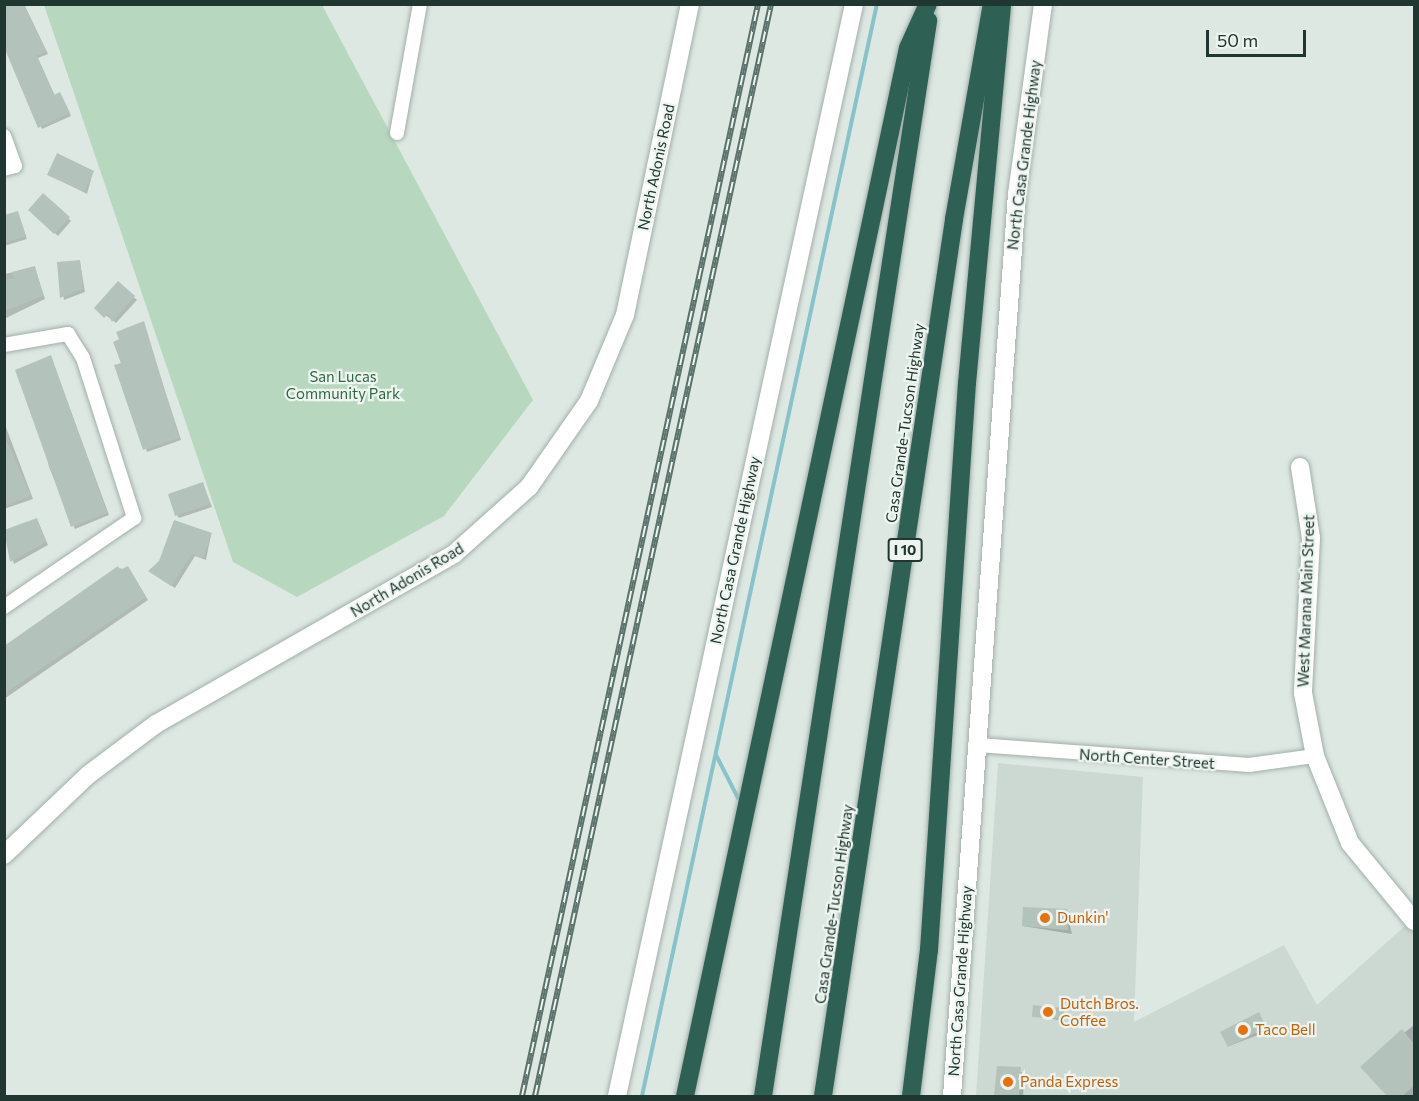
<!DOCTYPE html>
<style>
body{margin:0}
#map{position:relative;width:1419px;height:1101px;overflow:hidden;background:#dee8e3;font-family:Commissioner,sans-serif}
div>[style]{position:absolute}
.built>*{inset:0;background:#ccd8d2}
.green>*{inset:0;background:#b7d8bf}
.shadow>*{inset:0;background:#0003}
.stream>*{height:4px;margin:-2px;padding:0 2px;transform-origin:2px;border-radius:2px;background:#88c3ca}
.building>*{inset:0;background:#b3c3bc}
.roads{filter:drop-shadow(0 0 2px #a1afaa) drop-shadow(0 0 2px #a1afaa)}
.minor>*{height:14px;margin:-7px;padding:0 7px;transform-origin:7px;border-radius:7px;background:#fff}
.tertiary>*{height:18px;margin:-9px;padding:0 9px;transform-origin:9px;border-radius:9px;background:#fff}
.motorway>*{height:18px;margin:-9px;padding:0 9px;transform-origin:9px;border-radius:9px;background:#2f6054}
.rail>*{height:6px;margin-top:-3px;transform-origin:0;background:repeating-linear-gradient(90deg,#eef5f1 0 11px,#5a726b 0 22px);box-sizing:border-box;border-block:2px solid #5a726b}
.dots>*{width:16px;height:16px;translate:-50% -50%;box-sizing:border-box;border:3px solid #eef5f1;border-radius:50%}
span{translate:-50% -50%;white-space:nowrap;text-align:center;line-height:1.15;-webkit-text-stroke:4.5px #eef5f1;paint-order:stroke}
.shield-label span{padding:2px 4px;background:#eef5f1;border:2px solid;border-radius:4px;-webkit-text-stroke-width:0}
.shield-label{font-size:14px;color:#203630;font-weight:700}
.street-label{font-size:15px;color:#203630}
.park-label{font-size:15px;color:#2e6a43}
.food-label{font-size:15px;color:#c56008}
.left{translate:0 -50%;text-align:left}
.frame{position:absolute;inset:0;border:6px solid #203630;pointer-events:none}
.scale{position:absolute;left:1206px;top:30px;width:100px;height:27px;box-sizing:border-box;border:3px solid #203630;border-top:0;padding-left:8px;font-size:18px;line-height:21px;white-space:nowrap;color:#203630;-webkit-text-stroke:4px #eef5f1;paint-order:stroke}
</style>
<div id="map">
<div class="built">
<div style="clip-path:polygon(998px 763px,1143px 777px,1134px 1022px,1284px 945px,1317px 1005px,1407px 924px,1414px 933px,1414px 1096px,976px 1096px)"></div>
</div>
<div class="green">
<div style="clip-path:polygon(44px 5px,322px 5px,533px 400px,444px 516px,297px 597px,233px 562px)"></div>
</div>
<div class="shadow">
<div style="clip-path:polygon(4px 4px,24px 4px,48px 54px,38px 58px,55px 96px,62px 97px,71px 116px,42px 129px,5px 44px)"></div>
<div style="clip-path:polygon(93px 172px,87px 194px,49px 174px)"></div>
<div style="clip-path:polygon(43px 195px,71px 221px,58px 236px,30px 210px)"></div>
<div style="clip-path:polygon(17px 212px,27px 239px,4px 246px,4px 216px)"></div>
<div style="clip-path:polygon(80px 262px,85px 292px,64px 300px,58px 263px)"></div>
<div style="clip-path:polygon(35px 268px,45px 299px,4px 319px,4px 274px)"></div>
<div style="clip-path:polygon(118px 283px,137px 300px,116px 323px,96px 308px)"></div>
<div style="clip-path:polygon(143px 323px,181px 440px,147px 452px,115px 343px)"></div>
<div style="clip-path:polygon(51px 357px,109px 515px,75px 529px,49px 467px,43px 433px)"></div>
<div style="clip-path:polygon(4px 422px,33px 499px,4px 509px)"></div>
<div style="clip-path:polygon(203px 484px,212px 507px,179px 518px,177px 515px)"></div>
<div style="clip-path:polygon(37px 519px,48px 545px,14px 564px,4px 531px)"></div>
<div style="clip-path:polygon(211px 535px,206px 560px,195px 556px,175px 588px,153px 573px)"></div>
<div style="clip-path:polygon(117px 568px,130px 570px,148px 600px,4px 699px,4px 648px)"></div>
<div style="clip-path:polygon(1066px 911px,1072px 934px,1023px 926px)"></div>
<div style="clip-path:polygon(1063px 1009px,1065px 1021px,1033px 1016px)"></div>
<div style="clip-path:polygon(1261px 1017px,1268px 1031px,1229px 1046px)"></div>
<div style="clip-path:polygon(1414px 1025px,1414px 1096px,1389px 1096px,1362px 1067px)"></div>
<div style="clip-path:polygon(998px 1068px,1025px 1073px,1023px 1096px,996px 1096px)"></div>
</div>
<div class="stream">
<div style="left:716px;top:755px;width:48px;rotate:62.9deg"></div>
<div style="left:642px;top:1096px;width:1117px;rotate:-77.86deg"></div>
</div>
<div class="building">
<div style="clip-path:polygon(23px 4px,47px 52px,36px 55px,54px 95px,60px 92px,70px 113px,38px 128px,4px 47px,4px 7px)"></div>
<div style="clip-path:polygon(57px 153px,94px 171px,84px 192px,47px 175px)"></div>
<div style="clip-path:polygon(43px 193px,70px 217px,54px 234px,28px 210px)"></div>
<div style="clip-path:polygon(18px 211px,26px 236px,4px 243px,4px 215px)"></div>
<div style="clip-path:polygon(80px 260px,83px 289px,60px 298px,57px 262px)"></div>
<div style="clip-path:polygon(35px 266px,43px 296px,4px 311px,4px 280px,14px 278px,12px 272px)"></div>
<div style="clip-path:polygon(118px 281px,135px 296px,112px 322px,108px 314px,104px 318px,94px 308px)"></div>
<div style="clip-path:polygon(144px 321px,179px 438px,143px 450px,114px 365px,121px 363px,113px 342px,119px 339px,116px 332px)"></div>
<div style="clip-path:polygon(51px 355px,107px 513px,71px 527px,15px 370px)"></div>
<div style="clip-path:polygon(4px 435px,31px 496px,4px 506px)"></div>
<div style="clip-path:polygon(203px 482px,210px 504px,175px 516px,168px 494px)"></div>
<div style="clip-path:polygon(37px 518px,46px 542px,10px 562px,4px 530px)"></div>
<div style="clip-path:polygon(174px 520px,212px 533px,203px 558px,192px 554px,171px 586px,148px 571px,159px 561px)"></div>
<div style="clip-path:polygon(118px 566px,120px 570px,128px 566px,146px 597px,4px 694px,4px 646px)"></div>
<div style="clip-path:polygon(1023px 907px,1067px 909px,1068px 930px,1022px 926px)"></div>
<div style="clip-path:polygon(1033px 1005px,1063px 1008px,1063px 1019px,1032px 1017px)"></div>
<div style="clip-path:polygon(1259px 1012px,1266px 1028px,1228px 1047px,1220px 1032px)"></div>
<div style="clip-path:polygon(1402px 1029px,1414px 1044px,1414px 1086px,1402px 1096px,1387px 1096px,1360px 1067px)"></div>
<div style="clip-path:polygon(997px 1066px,1021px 1067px,1019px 1096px,994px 1096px)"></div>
</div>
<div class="roads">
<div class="minor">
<div style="left:397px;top:133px;width:131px;rotate:-79.9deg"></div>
<div style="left:4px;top:136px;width:32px;rotate:70deg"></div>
<div style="left:15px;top:166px;width:11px;rotate:165deg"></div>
<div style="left:4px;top:345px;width:65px;rotate:-9.8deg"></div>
<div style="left:68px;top:334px;width:28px;rotate:58deg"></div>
<div style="left:83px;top:358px;width:168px;rotate:72.3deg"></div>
<div style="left:134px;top:518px;width:158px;rotate:145.6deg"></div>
<div style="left:978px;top:745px;width:272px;rotate:4.2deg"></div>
<div style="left:1249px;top:765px;width:67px;rotate:-7.8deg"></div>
</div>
<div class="tertiary">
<div style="left:1300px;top:467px;width:72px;rotate:81.2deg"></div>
<div style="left:1311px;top:538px;width:155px;rotate:93deg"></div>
<div style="left:1303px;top:693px;width:64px;rotate:79.2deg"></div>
<div style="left:1315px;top:756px;width:94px;rotate:68.1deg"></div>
<div style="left:1350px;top:843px;width:101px;rotate:50.6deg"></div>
<div style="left:4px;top:855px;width:116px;rotate:-43.6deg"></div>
<div style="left:88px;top:775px;width:85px;rotate:-36.9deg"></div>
<div style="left:156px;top:724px;width:343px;rotate:-29.7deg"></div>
<div style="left:454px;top:554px;width:101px;rotate:-41.8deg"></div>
<div style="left:529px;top:487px;width:105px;rotate:-55.1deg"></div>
<div style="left:589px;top:401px;width:93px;rotate:-67.3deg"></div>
<div style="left:625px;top:315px;width:318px;rotate:-78.2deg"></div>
<div style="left:617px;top:1096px;width:1117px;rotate:-77.75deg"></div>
<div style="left:952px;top:1096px;width:904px;rotate:-85.88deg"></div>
<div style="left:1017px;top:194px;width:192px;rotate:-82.2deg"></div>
</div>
<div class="motorway">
<div style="left:685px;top:1096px;width:1071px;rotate:-77.99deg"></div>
<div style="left:908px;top:48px;width:48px;rotate:-65.6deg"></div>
<div style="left:763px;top:1096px;width:1088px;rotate:-81.27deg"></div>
<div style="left:823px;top:1096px;width:887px;rotate:-81.5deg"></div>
<div style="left:954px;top:219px;width:218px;rotate:-80deg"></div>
<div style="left:911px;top:1096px;width:147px;rotate:-83deg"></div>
<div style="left:929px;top:950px;width:568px;rotate:-86.17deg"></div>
<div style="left:967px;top:383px;width:378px;rotate:-84.7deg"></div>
</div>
</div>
<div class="rail">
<div style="left:522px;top:1096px;width:1117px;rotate:-77.8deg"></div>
<div style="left:535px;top:1096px;width:1117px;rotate:-77.8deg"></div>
</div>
<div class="dots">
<div style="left:1045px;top:918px;background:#e8710a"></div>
<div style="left:1048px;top:1012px;background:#e8710a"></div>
<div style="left:1243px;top:1030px;background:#e8710a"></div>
<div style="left:1008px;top:1082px;background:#e8710a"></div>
</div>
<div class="shield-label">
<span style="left:905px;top:550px">I 10</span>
</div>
<div class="street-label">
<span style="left:1024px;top:155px;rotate:-83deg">North Casa Grande Highway</span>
<span style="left:656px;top:167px;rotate:-78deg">North Adonis Road</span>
<span style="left:905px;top:423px;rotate:-82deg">Casa Grande-Tucson Highway</span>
<span style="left:735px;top:550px;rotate:-78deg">North Casa Grande Highway</span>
<span style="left:407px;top:580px;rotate:-31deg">North Adonis Road</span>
<span style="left:1306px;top:601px;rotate:-88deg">West Marana Main Street</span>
<span style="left:1147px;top:759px;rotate:4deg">North Center Street</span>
<span style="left:834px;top:904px;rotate:-82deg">Casa Grande-Tucson Highway</span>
<span style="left:960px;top:981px;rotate:-86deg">North Casa Grande Highway</span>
</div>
<div class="park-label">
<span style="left:343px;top:385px">San Lucas<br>Community Park</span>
</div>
<div class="food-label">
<span class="left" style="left:1057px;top:918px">Dunkin'</span>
<span class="left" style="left:1060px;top:1012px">Dutch Bros.<br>Coffee</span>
<span class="left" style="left:1255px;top:1030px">Taco Bell</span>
<span class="left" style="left:1020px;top:1082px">Panda Express</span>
</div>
<div class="frame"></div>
<div class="scale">50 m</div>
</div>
